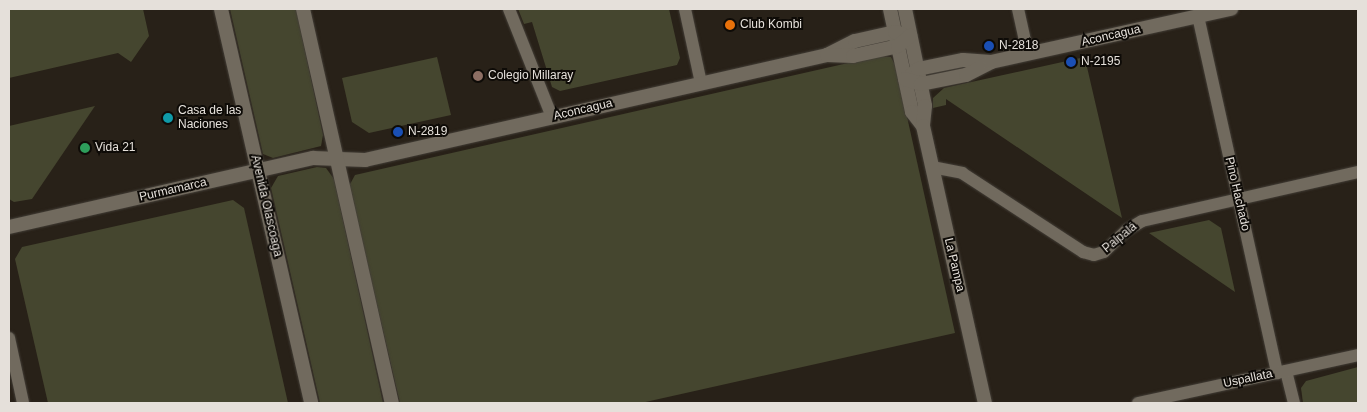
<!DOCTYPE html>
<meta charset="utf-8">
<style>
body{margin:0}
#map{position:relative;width:1367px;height:412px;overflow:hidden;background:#282118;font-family:Arial,sans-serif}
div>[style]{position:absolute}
.green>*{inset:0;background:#45462f}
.roads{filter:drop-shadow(0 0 1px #433e37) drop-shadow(0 0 1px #433e37)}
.minor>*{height:12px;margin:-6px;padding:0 6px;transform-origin:6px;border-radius:6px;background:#716a5e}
.tertiary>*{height:14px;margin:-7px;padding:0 7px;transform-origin:7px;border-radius:7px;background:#716a5e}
.secondary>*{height:14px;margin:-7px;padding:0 7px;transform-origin:7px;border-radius:7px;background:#716a5e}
.dots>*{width:14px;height:14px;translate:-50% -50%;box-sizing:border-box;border:2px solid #0e0b07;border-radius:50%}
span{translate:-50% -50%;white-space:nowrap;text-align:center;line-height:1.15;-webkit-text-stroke:4px #0e0b07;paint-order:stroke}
.poi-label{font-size:12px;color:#e5e0da}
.left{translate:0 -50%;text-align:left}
.street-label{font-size:12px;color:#e5e0da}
.frame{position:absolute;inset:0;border:10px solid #e5e0da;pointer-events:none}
</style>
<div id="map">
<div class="green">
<div style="clip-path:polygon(9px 9px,143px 9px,149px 36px,131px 62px,118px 53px,9px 78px)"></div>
<div style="clip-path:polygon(230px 9px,296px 9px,323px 135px,321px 146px,273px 158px,263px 154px)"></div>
<div style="clip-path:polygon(518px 9px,669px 9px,680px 58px,677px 65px,560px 91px,552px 87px,532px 22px,524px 24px)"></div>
<div style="clip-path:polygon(879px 56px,891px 57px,896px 67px,955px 333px,641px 403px,400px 403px,349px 186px,355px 175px)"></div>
<div style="clip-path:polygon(437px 57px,451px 115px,369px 133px,352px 122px,342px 78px)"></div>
<div style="clip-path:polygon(1085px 57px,1087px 67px,1122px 218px,946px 99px,946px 105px,933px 108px,933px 98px,944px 88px)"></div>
<div style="clip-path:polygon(95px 106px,32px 199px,14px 202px,9px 199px,9px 126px)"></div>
<div style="clip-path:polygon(317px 167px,326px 168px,334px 179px,383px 403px,320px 403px,271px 188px,278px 176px)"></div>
<div style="clip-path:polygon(233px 200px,244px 208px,288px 403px,48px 403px,15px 259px,22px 247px)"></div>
<div style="clip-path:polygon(1209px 220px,1221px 228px,1235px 292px,1149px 233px)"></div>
<div style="clip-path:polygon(1358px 367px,1358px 403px,1303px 403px,1301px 388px,1306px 381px)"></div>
</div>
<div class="roads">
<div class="minor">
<div style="left:509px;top:9px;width:116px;rotate:68.3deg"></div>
<div style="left:685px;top:9px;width:76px;rotate:77.8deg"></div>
<div style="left:1018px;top:9px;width:46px;rotate:77.5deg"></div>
<div style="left:1198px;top:16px;width:366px;rotate:77.5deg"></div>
<div style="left:932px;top:167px;width:31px;rotate:11deg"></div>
<div style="left:962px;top:173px;width:145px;rotate:33.1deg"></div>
<div style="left:1083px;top:252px;width:11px;rotate:15deg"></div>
<div style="left:1094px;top:255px;width:10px;rotate:-17deg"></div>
<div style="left:1104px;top:252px;width:32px;rotate:-44deg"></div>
<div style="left:1127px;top:230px;width:17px;rotate:-31deg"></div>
<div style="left:1142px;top:221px;width:221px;rotate:-12.8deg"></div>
<div style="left:9px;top:338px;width:66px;rotate:77.8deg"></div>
<div style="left:1286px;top:371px;width:33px;rotate:76deg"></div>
<div style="left:1138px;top:403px;width:225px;rotate:-12.3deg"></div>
</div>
<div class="tertiary">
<div style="left:890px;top:9px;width:105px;rotate:77.9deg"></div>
<div style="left:912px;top:112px;width:18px;rotate:52deg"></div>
<div style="left:905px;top:9px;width:99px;rotate:78.3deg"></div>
<div style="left:925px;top:106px;width:20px;rotate:96deg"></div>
<div style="left:923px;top:126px;width:284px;rotate:77.4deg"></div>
<div style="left:827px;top:55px;width:31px;rotate:-27deg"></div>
<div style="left:855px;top:41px;width:41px;rotate:-12.7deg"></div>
<div style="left:895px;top:32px;width:7px;rotate:16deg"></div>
<div style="left:912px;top:74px;width:8px;rotate:-40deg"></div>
<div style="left:918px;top:69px;width:46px;rotate:-11.3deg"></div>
<div style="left:963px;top:60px;width:28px;rotate:4deg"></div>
<div style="left:905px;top:79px;width:17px;rotate:17deg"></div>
<div style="left:921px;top:84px;width:46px;rotate:-11.3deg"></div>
<div style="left:966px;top:75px;width:28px;rotate:-27deg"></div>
<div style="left:991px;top:62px;width:246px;rotate:-12.5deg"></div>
<div style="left:9px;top:227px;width:312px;rotate:-12.8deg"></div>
<div style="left:313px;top:158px;width:52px;rotate:2.2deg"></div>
<div style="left:365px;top:160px;width:474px;rotate:-12.8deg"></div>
<div style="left:827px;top:55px;width:26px;rotate:2deg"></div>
<div style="left:853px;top:56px;width:46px;rotate:-12.5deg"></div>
<div style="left:898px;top:46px;width:16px;rotate:-40deg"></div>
</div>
<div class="secondary">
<div style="left:221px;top:9px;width:404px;rotate:77.1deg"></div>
<div style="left:303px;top:9px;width:404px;rotate:77.3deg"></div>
</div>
</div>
<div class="dots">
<div style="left:730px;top:25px;background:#e8710a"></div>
<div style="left:989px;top:46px;background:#1a4fb4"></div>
<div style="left:1071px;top:62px;background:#1a4fb4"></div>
<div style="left:478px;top:76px;background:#8d6e63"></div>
<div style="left:168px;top:118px;background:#0f9aa8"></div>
<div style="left:398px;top:132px;background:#1a4fb4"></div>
<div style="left:85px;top:148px;background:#2e9e5b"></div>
</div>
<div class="poi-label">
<span class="left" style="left:740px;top:25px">Club Kombi</span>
<span class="left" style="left:999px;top:46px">N-2818</span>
<span class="left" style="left:1081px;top:62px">N-2195</span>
<span class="left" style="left:488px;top:76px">Colegio Millaray</span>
<span class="left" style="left:178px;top:118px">Casa de las<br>Naciones</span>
<span class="left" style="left:408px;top:132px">N-2819</span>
<span class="left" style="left:95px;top:148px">Vida 21</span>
</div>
<div class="street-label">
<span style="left:1111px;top:36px;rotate:-13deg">Aconcagua</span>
<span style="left:583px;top:110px;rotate:-13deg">Aconcagua</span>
<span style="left:173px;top:190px;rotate:-13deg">Purmamarca</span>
<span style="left:1237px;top:194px;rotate:77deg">Pino Hachado</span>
<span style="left:266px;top:206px;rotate:77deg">Avenida Olascoaga</span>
<span style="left:1120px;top:238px;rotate:-39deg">Palpalá</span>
<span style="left:954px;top:265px;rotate:77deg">La Pampa</span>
<span style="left:1248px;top:379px;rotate:-12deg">Uspallata</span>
</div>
<div class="frame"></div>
</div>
